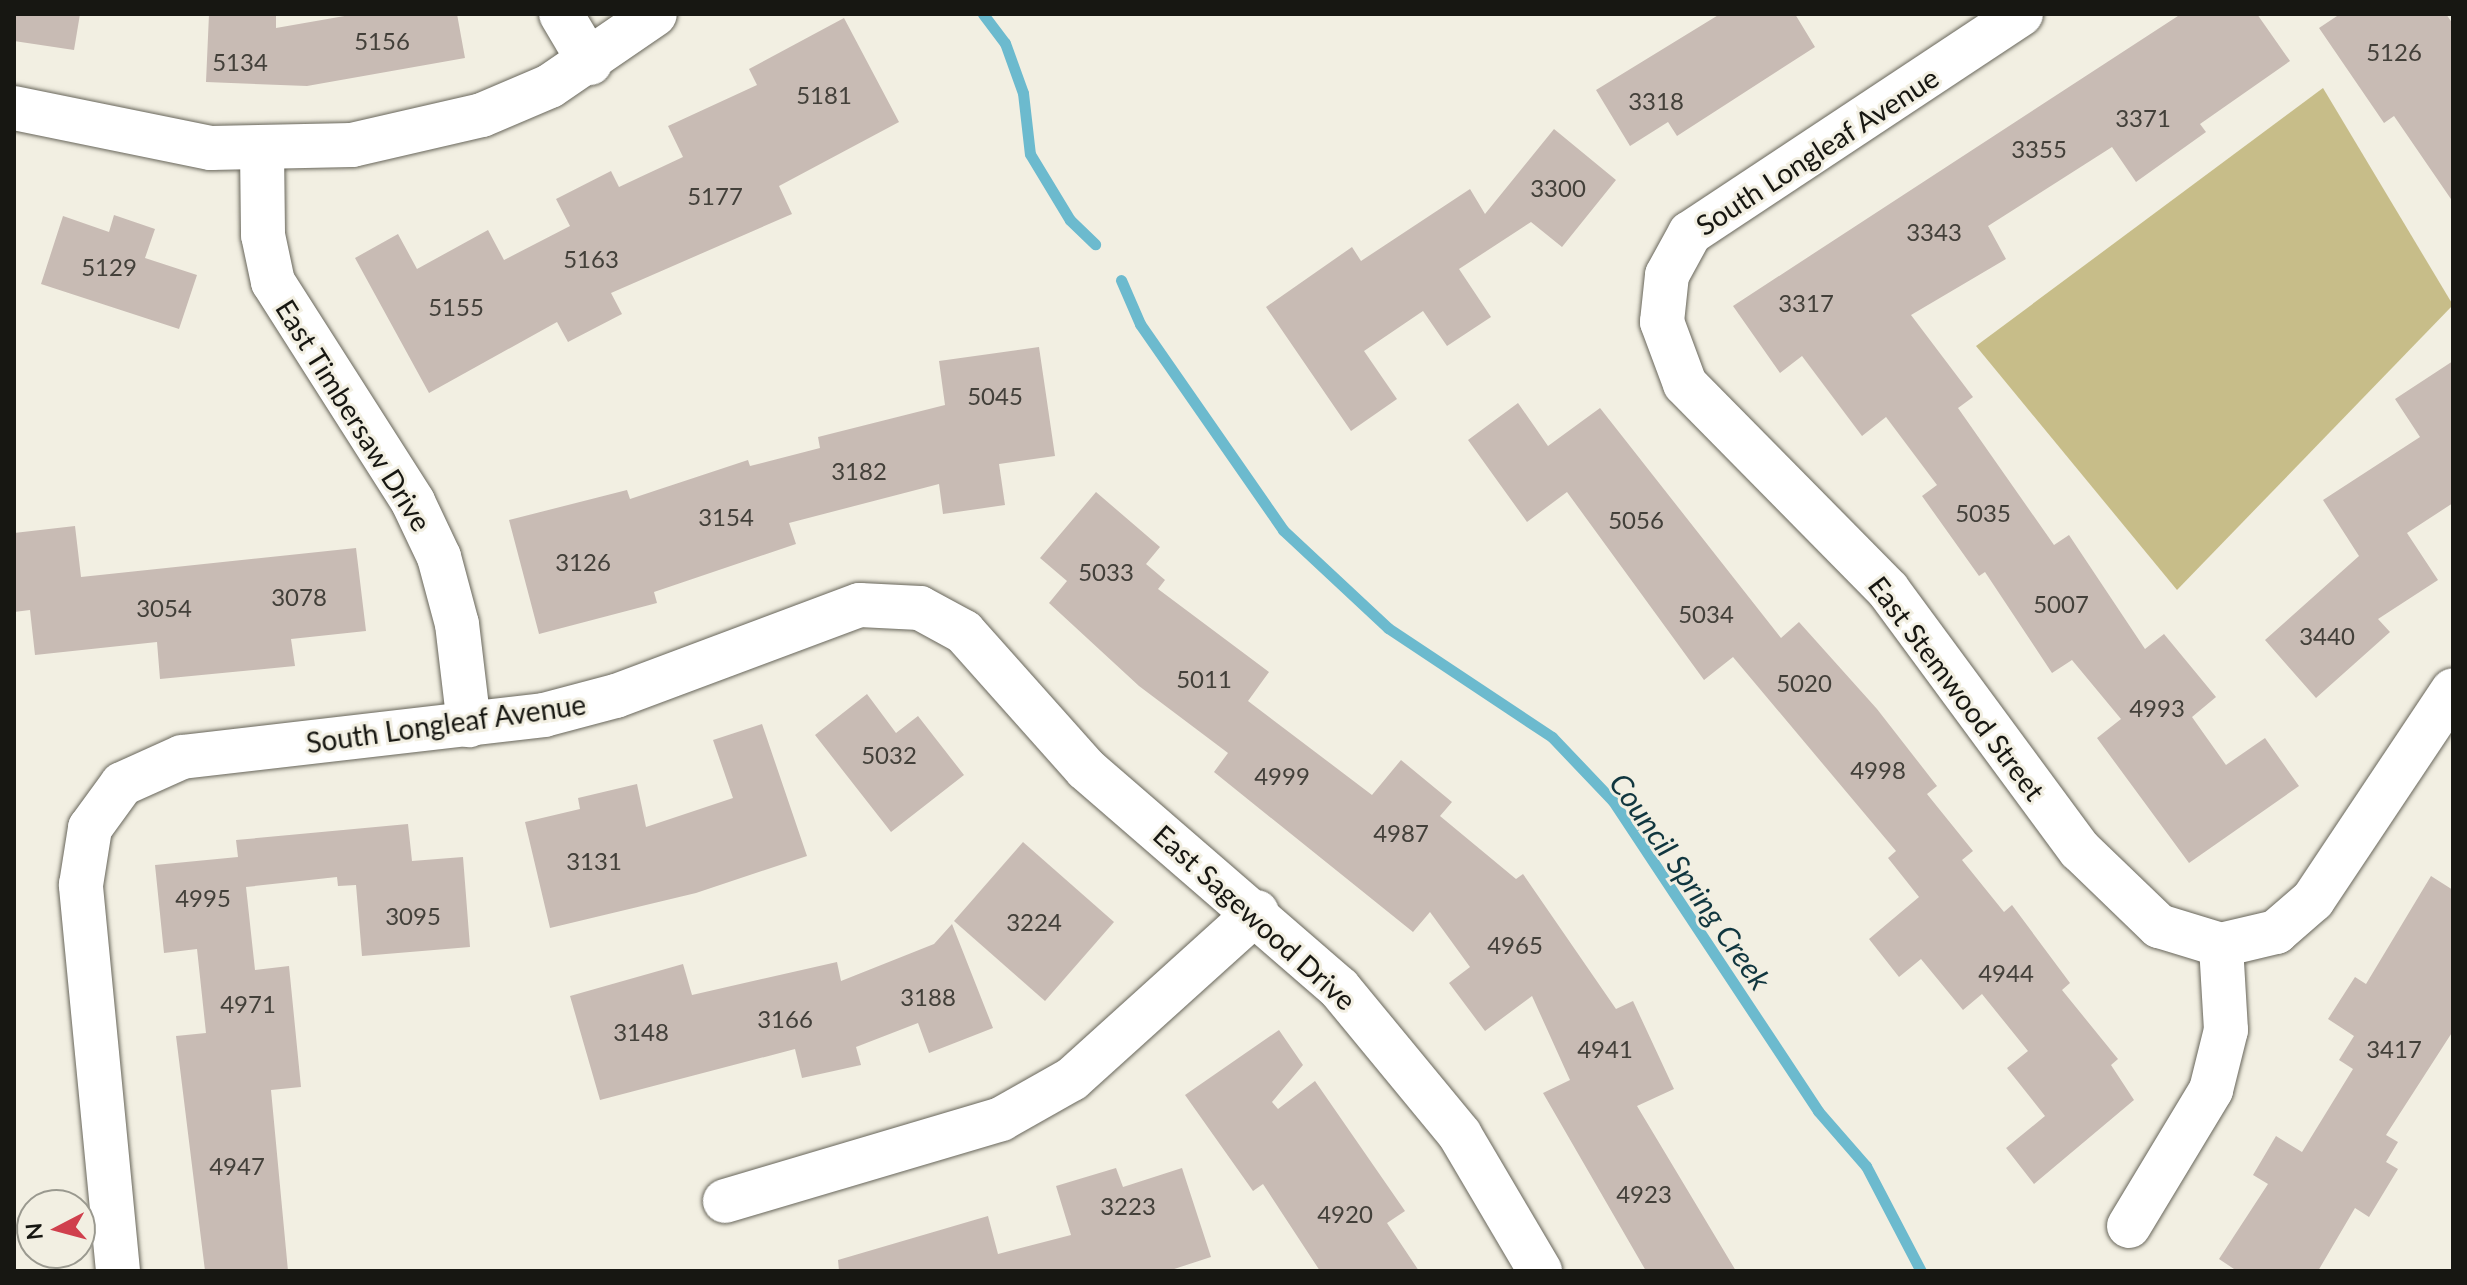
<!DOCTYPE html>
<style>
body{margin:0}
#map{position:relative;width:2467px;height:1285px;overflow:hidden;background:#f2efe2;font-family:Lato,sans-serif}
div>[style]{position:absolute}
.green>*{inset:0;background:#c7bd89}
.stream>*{height:11px;margin:-5.5px;padding:0 5.5px;transform-origin:5.5px;border-radius:5.5px;background:#6cbace}
.building>*{inset:0;background:#c8bbb4}
.roads{filter:drop-shadow(0 0 2px #68665b) drop-shadow(0 0 2px #68665b)}
.street>*{height:44px;margin:-22px;padding:0 22px;transform-origin:22px;border-radius:22px;background:#fff}
span{translate:-50% -50%;white-space:nowrap;text-align:center;line-height:1.15;-webkit-text-stroke:6px #f2efe2;paint-order:stroke}
.number-label{font-size:24px;color:#43403a}
.number-label span{-webkit-text-stroke-width:0}
.street-label{font-size:28px;color:#171712}
.water-label{font-size:30px;color:#10363f;font-style:italic}
.frame{position:absolute;inset:0;border:16px solid #171712;pointer-events:none}
.north{position:absolute;left:16px;top:1189px;width:80px;height:80px;box-sizing:border-box;background:#f2efe2;border:2px solid #9a998f;border-radius:50%;rotate:264deg;font-size:22px;font-weight:700;line-height:32px;text-align:center;color:#171712}
.north::after{content:'';display:block;margin:auto;width:28px;height:36px;background:#d0404d;clip-path:polygon(50% 0,100% 100%,50% 72%,0 100%)}
</style>
<div id="map">
<div class="green">
<div style="clip-path:polygon(2323px 88px,2453px 305px,2177px 590px,1976px 346px)"></div>
</div>
<div class="stream">
<div style="left:983px;top:14px;width:36px;rotate:53deg"></div>
<div style="left:1005px;top:43px;width:53px;rotate:70.2deg"></div>
<div style="left:1023px;top:93px;width:61px;rotate:83.5deg"></div>
<div style="left:1030px;top:154px;width:77px;rotate:58.8deg"></div>
<div style="left:1070px;top:220px;width:35px;rotate:44deg"></div>
<div style="left:1121px;top:280px;width:48px;rotate:66.6deg"></div>
<div style="left:1140px;top:324px;width:251px;rotate:55.2deg"></div>
<div style="left:1283px;top:530px;width:144px;rotate:43deg"></div>
<div style="left:1388px;top:628px;width:197px;rotate:33.6deg"></div>
<div style="left:1552px;top:737px;width:88px;rotate:46.4deg"></div>
<div style="left:1613px;top:801px;width:372px;rotate:56.5deg"></div>
<div style="left:1818px;top:1111px;width:73px;rotate:48.9deg"></div>
<div style="left:1866px;top:1166px;width:119px;rotate:62.4deg"></div>
</div>
<div class="building">
<div style="clip-path:polygon(14px 14px,80px 14px,74px 50px,14px 41px)"></div>
<div style="clip-path:polygon(209px 14px,276px 14px,276px 28px,356px 14px,457px 14px,465px 58px,307px 86px,206px 82px)"></div>
<div style="clip-path:polygon(1720px 14px,1795px 14px,1815px 47px,1677px 136px,1668px 122px,1630px 146px,1596px 90px)"></div>
<div style="clip-path:polygon(2181px 14px,2257px 14px,2290px 61px,2200px 124px,2206px 132px,2136px 182px,2112px 147px,1988px 226px,2006px 259px,1911px 315px,1973px 397px,1958px 408px,2054px 545px,2069px 535px,2145px 649px,2164px 634px,2216px 697px,2192px 717px,2226px 765px,2265px 738px,2299px 786px,2189px 863px,2097px 738px,2121px 719px,2072px 660px,2052px 673px,1985px 572px,1979px 576px,1922px 496px,1937px 485px,1886px 417px,1862px 436px,1802px 356px,1780px 373px,1733px 306px)"></div>
<div style="clip-path:polygon(2340px 14px,2446px 14px,2453px 24px,2453px 202px,2394px 116px,2384px 123px,2319px 28px)"></div>
<div style="clip-path:polygon(844px 18px,899px 122px,779px 186px,792px 214px,611px 293px,622px 314px,568px 342px,557px 322px,429px 393px,355px 258px,398px 234px,417px 269px,488px 230px,504px 260px,570px 226px,556px 199px,611px 171px,619px 187px,683px 157px,668px 126px,757px 85px,749px 69px)"></div>
<div style="clip-path:polygon(1554px 129px,1616px 180px,1562px 247px,1531px 222px,1459px 269px,1491px 317px,1447px 346px,1423px 311px,1364px 351px,1397px 399px,1351px 431px,1266px 307px,1352px 247px,1361px 261px,1470px 189px,1485px 214px)"></div>
<div style="clip-path:polygon(114px 215px,155px 229px,145px 258px,197px 275px,179px 329px,41px 284px,63px 216px,109px 232px)"></div>
<div style="clip-path:polygon(1039px 347px,1055px 456px,999px 464px,1005px 505px,943px 514px,939px 484px,789px 523px,796px 544px,654px 592px,657px 603px,539px 634px,509px 520px,627px 490px,630px 499px,748px 460px,750px 466px,820px 448px,818px 437px,945px 405px,939px 361px)"></div>
<div style="clip-path:polygon(2453px 361px,2453px 503px,2407px 533px,2438px 580px,2378px 619px,2390px 632px,2316px 698px,2265px 640px,2359px 556px,2323px 500px,2420px 437px,2395px 399px)"></div>
<div style="clip-path:polygon(1518px 403px,1548px 446px,1600px 408px,1781px 638px,1799px 622px,1877px 709px,1937px 786px,1927px 794px,1973px 851px,1962px 860px,2004px 912px,2012px 905px,2070px 983px,2062px 990px,2118px 1059px,2111px 1065px,2134px 1100px,2034px 1184px,2006px 1148px,2045px 1116px,2007px 1068px,2028px 1051px,1982px 994px,1963px 1010px,1921px 959px,1899px 977px,1869px 939px,1919px 897px,1888px 858px,1896px 851px,1733px 657px,1704px 680px,1567px 492px,1527px 522px,1468px 440px)"></div>
<div style="clip-path:polygon(1096px 492px,1160px 547px,1146px 564px,1165px 580px,1158px 589px,1269px 672px,1248px 701px,1372px 795px,1401px 760px,1452px 802px,1440px 816px,1516px 879px,1523px 874px,1616px 1009px,1633px 1001px,1674px 1089px,1637px 1106px,1736px 1271px,1646px 1271px,1543px 1093px,1570px 1080px,1532px 996px,1485px 1031px,1449px 983px,1470px 967px,1430px 912px,1413px 932px,1214px 772px,1228px 753px,1139px 686px,1049px 603px,1067px 581px,1040px 558px)"></div>
<div style="clip-path:polygon(75px 526px,81px 577px,356px 548px,366px 631px,291px 639px,295px 666px,160px 679px,157px 642px,35px 655px,30px 610px,14px 612px,14px 533px)"></div>
<div style="clip-path:polygon(867px 694px,896px 733px,918px 716px,964px 775px,891px 832px,815px 735px)"></div>
<div style="clip-path:polygon(762px 724px,807px 856px,696px 893px,550px 928px,525px 822px,580px 809px,578px 798px,637px 784px,646px 827px,733px 798px,713px 740px)"></div>
<div style="clip-path:polygon(408px 824px,412px 861px,463px 857px,470px 947px,362px 956px,356px 885px,338px 886px,337px 877px,246px 887px,255px 970px,289px 966px,301px 1087px,271px 1090px,288px 1271px,205px 1271px,176px 1036px,206px 1033px,197px 949px,164px 953px,155px 865px,238px 857px,236px 840px)"></div>
<div style="clip-path:polygon(1023px 842px,1114px 922px,1045px 1001px,954px 921px)"></div>
<div style="clip-path:polygon(2431px 876px,2453px 890px,2453px 1031px,2386px 1135px,2398px 1142px,2386px 1162px,2398px 1169px,2369px 1217px,2355px 1208px,2318px 1271px,2237px 1271px,2219px 1259px,2268px 1184px,2253px 1175px,2276px 1136px,2302px 1152px,2353px 1069px,2339px 1060px,2354px 1036px,2328px 1019px,2355px 977px,2366px 984px)"></div>
<div style="clip-path:polygon(952px 924px,993px 1028px,929px 1053px,918px 1023px,856px 1047px,861px 1065px,802px 1078px,795px 1049px,600px 1100px,570px 996px,683px 964px,692px 995px,837px 962px,841px 981px,934px 944px)"></div>
<div style="clip-path:polygon(1279px 1030px,1303px 1065px,1272px 1102px,1278px 1109px,1315px 1081px,1405px 1211px,1387px 1223px,1419px 1271px,1320px 1271px,1263px 1184px,1253px 1191px,1185px 1095px)"></div>
<div style="clip-path:polygon(1116px 1168px,1123px 1187px,1182px 1168px,1211px 1257px,1168px 1271px,839px 1271px,838px 1260px,988px 1216px,998px 1254px,1071px 1235px,1056px 1186px)"></div>
</div>
<div class="roads">
<div class="street">
<div style="left:561px;top:14px;width:57px;rotate:59.4deg"></div>
<div style="left:2021px;top:14px;width:397px;rotate:146.5deg"></div>
<div style="left:1690px;top:233px;width:48px;rotate:118.7deg"></div>
<div style="left:1667px;top:275px;width:47px;rotate:96.1deg"></div>
<div style="left:1662px;top:322px;width:66px;rotate:69.6deg"></div>
<div style="left:1685px;top:384px;width:289px;rotate:45.4deg"></div>
<div style="left:1888px;top:590px;width:323px;rotate:53.6deg"></div>
<div style="left:2080px;top:850px;width:110px;rotate:43.9deg"></div>
<div style="left:2159px;top:926px;width:65px;rotate:17deg"></div>
<div style="left:14px;top:108px;width:201px;rotate:11.5deg"></div>
<div style="left:211px;top:148px;width:141px;rotate:-1.2deg"></div>
<div style="left:352px;top:145px;width:133px;rotate:-13deg"></div>
<div style="left:482px;top:115px;width:74px;rotate:-23.1deg"></div>
<div style="left:550px;top:86px;width:127px;rotate:-34.4deg"></div>
<div style="left:262px;top:150px;width:85px;rotate:89.3deg"></div>
<div style="left:263px;top:235px;width:48px;rotate:78deg"></div>
<div style="left:273px;top:282px;width:261px;rotate:57.5deg"></div>
<div style="left:413px;top:502px;width:61px;rotate:64.7deg"></div>
<div style="left:439px;top:557px;width:69px;rotate:75deg"></div>
<div style="left:457px;top:624px;width:102px;rotate:83.2deg"></div>
<div style="left:2221px;top:945px;width:57px;rotate:-13.3deg"></div>
<div style="left:2276px;top:932px;width:49px;rotate:-40.9deg"></div>
<div style="left:2313px;top:900px;width:252px;rotate:-56.3deg"></div>
<div style="left:725px;top:1201px;width:288px;rotate:-16.5deg"></div>
<div style="left:1001px;top:1119px;width:81px;rotate:-29.4deg"></div>
<div style="left:1072px;top:1079px;width:249px;rotate:-42.1deg"></div>
<div style="left:2129px;top:1226px;width:159px;rotate:-58.9deg"></div>
<div style="left:2211px;top:1090px;width:62px;rotate:-76deg"></div>
<div style="left:2226px;top:1030px;width:85px;rotate:-93.4deg"></div>
<div style="left:118px;top:1271px;width:388px;rotate:-95.5deg"></div>
<div style="left:81px;top:885px;width:58px;rotate:-81deg"></div>
<div style="left:90px;top:828px;width:54px;rotate:-54deg"></div>
<div style="left:122px;top:784px;width:66px;rotate:-24.2deg"></div>
<div style="left:182px;top:757px;width:364px;rotate:-6.6deg"></div>
<div style="left:544px;top:715px;width:74px;rotate:-14.8deg"></div>
<div style="left:616px;top:696px;width:260px;rotate:-20.5deg"></div>
<div style="left:860px;top:605px;width:60px;rotate:2.9deg"></div>
<div style="left:920px;top:608px;width:50px;rotate:28.6deg"></div>
<div style="left:964px;top:632px;width:183px;rotate:48.3deg"></div>
<div style="left:1086px;top:769px;width:335px;rotate:40.9deg"></div>
<div style="left:1339px;top:988px;width:190px;rotate:50.5deg"></div>
<div style="left:1460px;top:1135px;width:158px;rotate:59.5deg"></div>
</div>
</div>
<div class="number-label">
<span style="left:382px;top:41px">5156</span>
<span style="left:2394px;top:52px">5126</span>
<span style="left:240px;top:62px">5134</span>
<span style="left:824px;top:95px">5181</span>
<span style="left:1656px;top:101px">3318</span>
<span style="left:2143px;top:118px">3371</span>
<span style="left:2039px;top:149px">3355</span>
<span style="left:1558px;top:188px">3300</span>
<span style="left:715px;top:196px">5177</span>
<span style="left:1934px;top:232px">3343</span>
<span style="left:591px;top:259px">5163</span>
<span style="left:109px;top:267px">5129</span>
<span style="left:1806px;top:303px">3317</span>
<span style="left:456px;top:307px">5155</span>
<span style="left:995px;top:396px">5045</span>
<span style="left:859px;top:471px">3182</span>
<span style="left:1983px;top:513px">5035</span>
<span style="left:726px;top:517px">3154</span>
<span style="left:1636px;top:520px">5056</span>
<span style="left:583px;top:562px">3126</span>
<span style="left:1106px;top:572px">5033</span>
<span style="left:299px;top:597px">3078</span>
<span style="left:2061px;top:604px">5007</span>
<span style="left:164px;top:608px">3054</span>
<span style="left:1706px;top:614px">5034</span>
<span style="left:2327px;top:636px">3440</span>
<span style="left:1204px;top:679px">5011</span>
<span style="left:1804px;top:683px">5020</span>
<span style="left:2157px;top:708px">4993</span>
<span style="left:889px;top:755px">5032</span>
<span style="left:1878px;top:770px">4998</span>
<span style="left:1282px;top:776px">4999</span>
<span style="left:1401px;top:833px">4987</span>
<span style="left:594px;top:861px">3131</span>
<span style="left:203px;top:898px">4995</span>
<span style="left:413px;top:916px">3095</span>
<span style="left:1034px;top:922px">3224</span>
<span style="left:1515px;top:945px">4965</span>
<span style="left:2006px;top:973px">4944</span>
<span style="left:928px;top:997px">3188</span>
<span style="left:248px;top:1004px">4971</span>
<span style="left:785px;top:1019px">3166</span>
<span style="left:641px;top:1032px">3148</span>
<span style="left:1605px;top:1049px">4941</span>
<span style="left:2394px;top:1049px">3417</span>
<span style="left:237px;top:1166px">4947</span>
<span style="left:1644px;top:1194px">4923</span>
<span style="left:1128px;top:1206px">3223</span>
<span style="left:1345px;top:1214px">4920</span>
</div>
<div class="street-label">
<span style="left:1817px;top:151px;rotate:-33deg">South Longleaf Avenue</span>
<span style="left:354px;top:415px;rotate:58deg">East Timbersaw Drive</span>
<span style="left:1957px;top:688px;rotate:53deg">East Stemwood Street</span>
<span style="left:446px;top:723px;rotate:-8deg">South Longleaf Avenue</span>
<span style="left:1255px;top:917px;rotate:42deg">East Sagewood Drive</span>
</div>
<div class="water-label">
<span style="left:1691px;top:881px;rotate:55deg">Council Spring Creek</span>
</div>
<div class="frame"></div>
<div class="north">N</div>
</div>
